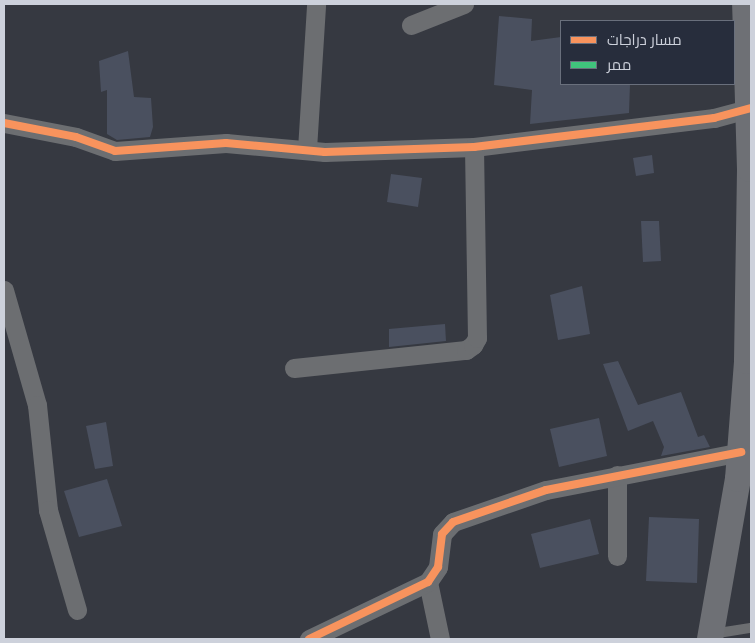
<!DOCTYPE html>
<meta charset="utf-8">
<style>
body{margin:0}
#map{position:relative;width:755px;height:643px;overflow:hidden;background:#363941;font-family:"Space Grotesk",Cairo,sans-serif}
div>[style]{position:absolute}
.building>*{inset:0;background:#4a505f}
.service>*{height:10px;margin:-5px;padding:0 5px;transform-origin:5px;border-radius:5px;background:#6c6e71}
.minor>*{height:19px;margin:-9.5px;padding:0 9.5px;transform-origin:9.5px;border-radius:9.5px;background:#6c6e71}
.secondary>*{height:26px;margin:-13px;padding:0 13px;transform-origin:13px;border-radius:13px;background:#6e7075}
.quiet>*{height:6px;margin-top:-3px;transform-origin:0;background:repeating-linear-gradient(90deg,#40c37c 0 12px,transparent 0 18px)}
.cycleway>*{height:8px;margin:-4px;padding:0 4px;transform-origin:4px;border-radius:4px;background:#f8935d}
span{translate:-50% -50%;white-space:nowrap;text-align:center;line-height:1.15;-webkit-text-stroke:4px #272d3c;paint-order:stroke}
.frame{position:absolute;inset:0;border:5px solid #cdd1db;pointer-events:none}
.legend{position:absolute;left:560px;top:20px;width:175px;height:65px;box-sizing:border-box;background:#272d3c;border:1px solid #696f7c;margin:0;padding:6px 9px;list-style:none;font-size:15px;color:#cdd1db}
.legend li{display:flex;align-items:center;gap:10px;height:25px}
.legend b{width:25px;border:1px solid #696f7c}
</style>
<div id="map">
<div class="building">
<div style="clip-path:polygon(499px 16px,532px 19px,531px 41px,561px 37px,561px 84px,630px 84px,629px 113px,530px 124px,532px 90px,494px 85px)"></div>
<div style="clip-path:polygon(128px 51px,134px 97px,151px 98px,153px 127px,150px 137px,117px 140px,107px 134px,107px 90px,101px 92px,99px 61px)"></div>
<div style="clip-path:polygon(652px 155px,654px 173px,636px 176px,633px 158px)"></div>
<div style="clip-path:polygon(391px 174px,422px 178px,418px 207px,387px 202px)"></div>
<div style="clip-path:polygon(641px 221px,659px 221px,661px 261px,643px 262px)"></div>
<div style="clip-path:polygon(582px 286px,590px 334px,558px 340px,550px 295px)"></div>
<div style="clip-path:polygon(445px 324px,446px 341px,389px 347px,389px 329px)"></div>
<div style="clip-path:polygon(618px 361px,638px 405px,681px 392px,698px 437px,704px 435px,710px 447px,661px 456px,664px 447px,653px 421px,628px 431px,603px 364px)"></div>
<div style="clip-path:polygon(599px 418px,607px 456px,559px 467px,550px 429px)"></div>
<div style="clip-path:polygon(106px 422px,113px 466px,95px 469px,86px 426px)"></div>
<div style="clip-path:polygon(107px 479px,122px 526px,79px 537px,64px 491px)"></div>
<div style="clip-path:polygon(649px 517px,699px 519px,697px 583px,646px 581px)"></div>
<div style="clip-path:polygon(590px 519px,599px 554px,540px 568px,531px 534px)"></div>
</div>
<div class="service">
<div style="left:712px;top:634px;width:39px;rotate:-9deg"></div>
</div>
<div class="minor">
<div style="left:411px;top:25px;width:57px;rotate:-21.6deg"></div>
<div style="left:4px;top:123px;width:73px;rotate:11deg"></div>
<div style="left:76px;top:137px;width:41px;rotate:19.7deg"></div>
<div style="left:115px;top:151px;width:111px;rotate:-4.1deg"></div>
<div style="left:226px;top:143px;width:99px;rotate:5.2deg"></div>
<div style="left:325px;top:152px;width:149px;rotate:-1.9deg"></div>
<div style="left:474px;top:147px;width:242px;rotate:-6.9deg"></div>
<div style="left:714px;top:118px;width:38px;rotate:-15deg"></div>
<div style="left:307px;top:149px;width:145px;rotate:-86.4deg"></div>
<div style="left:4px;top:290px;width:120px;rotate:74deg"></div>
<div style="left:37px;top:405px;width:106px;rotate:84deg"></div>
<div style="left:48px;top:510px;width:104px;rotate:73.8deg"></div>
<div style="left:294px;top:368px;width:173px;rotate:-6deg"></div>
<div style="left:466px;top:350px;width:9px;rotate:-36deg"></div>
<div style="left:473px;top:345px;width:8px;rotate:-60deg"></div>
<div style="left:477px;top:338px;width:191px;rotate:-90.9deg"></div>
<div style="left:617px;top:475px;width:81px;rotate:90deg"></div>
<div style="left:428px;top:582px;width:58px;rotate:78.1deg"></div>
<div style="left:309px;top:639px;width:132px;rotate:-25.6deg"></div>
<div style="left:428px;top:582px;width:18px;rotate:-56deg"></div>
<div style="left:438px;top:567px;width:33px;rotate:-83deg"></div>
<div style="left:442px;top:534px;width:16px;rotate:-47deg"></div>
<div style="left:453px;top:522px;width:98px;rotate:-19deg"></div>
<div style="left:546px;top:490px;width:199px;rotate:-11deg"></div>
</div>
<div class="secondary">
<div style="left:710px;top:639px;width:162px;rotate:-80.1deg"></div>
<div style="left:738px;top:479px;width:118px;rotate:-85.6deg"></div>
<div style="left:747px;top:361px;width:192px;rotate:-89.1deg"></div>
<div style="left:750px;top:169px;width:165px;rotate:-91.7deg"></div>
</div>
<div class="quiet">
<div style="left:750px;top:169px;width:1px"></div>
</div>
<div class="cycleway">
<div style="left:4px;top:123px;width:73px;rotate:11deg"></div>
<div style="left:76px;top:137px;width:41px;rotate:19.7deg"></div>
<div style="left:115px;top:151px;width:111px;rotate:-4.1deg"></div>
<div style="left:226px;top:143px;width:99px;rotate:5.2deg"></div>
<div style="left:325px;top:152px;width:149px;rotate:-1.9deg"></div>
<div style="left:474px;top:147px;width:242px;rotate:-6.9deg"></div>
<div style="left:714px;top:118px;width:38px;rotate:-15deg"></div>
<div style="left:309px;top:639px;width:132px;rotate:-25.6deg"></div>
<div style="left:428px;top:582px;width:18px;rotate:-56deg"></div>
<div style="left:438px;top:567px;width:33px;rotate:-83deg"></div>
<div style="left:442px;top:534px;width:16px;rotate:-47deg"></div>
<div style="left:453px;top:522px;width:98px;rotate:-19deg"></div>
<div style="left:546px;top:490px;width:199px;rotate:-11deg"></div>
</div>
<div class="frame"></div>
<ul class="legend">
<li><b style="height:6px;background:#f8935d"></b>مسار دراجات</li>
<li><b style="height:6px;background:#40c37c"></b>ممر</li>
</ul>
</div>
